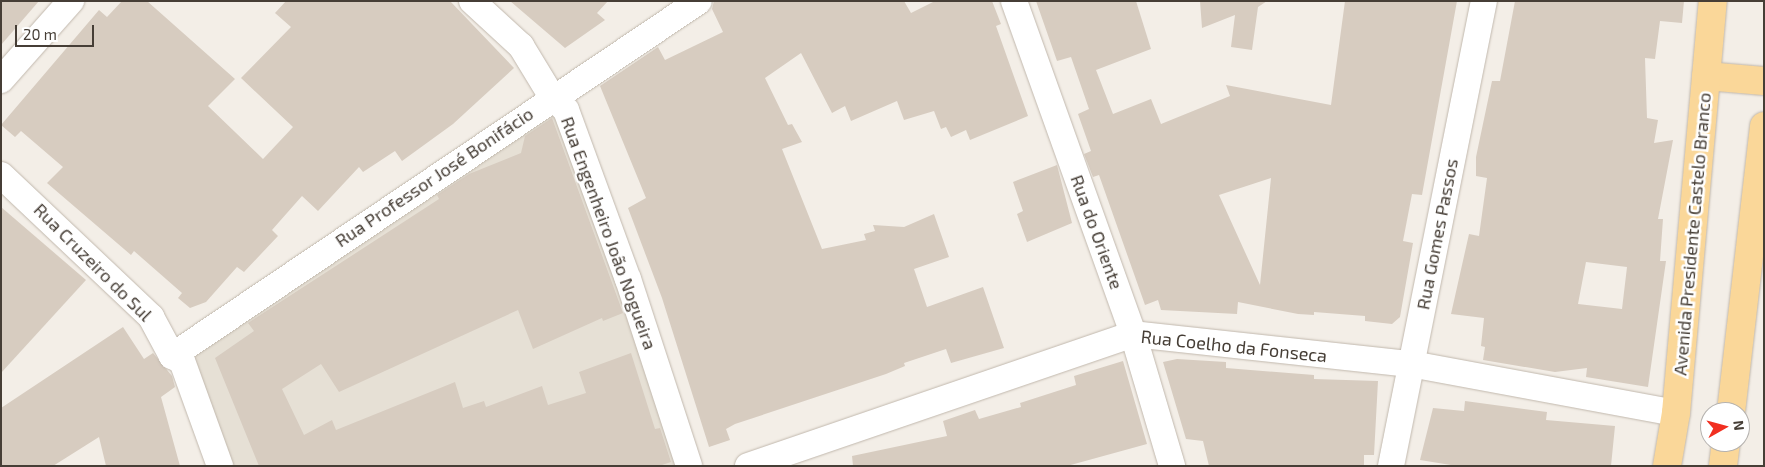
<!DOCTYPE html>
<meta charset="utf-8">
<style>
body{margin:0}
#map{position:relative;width:1765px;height:467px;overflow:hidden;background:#f3eee7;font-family:"Exo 2",sans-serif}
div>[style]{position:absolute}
.residential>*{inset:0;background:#e6e0d5}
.building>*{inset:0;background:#d7ccc0}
.roads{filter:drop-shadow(0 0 1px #c1b8ad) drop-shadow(0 0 1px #c1b8ad)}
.street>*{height:26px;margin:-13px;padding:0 13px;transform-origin:13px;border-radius:13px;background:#fff}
.primary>*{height:28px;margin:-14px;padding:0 14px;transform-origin:14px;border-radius:14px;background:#fad799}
span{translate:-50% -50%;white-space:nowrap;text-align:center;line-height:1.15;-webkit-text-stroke:5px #fff;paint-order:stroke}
.street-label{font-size:18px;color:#463e36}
.frame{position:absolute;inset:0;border:2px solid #463e36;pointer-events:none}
.north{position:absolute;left:1700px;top:402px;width:50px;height:50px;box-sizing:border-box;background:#fff;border:1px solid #b5b2af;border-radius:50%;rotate:83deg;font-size:14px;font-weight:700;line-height:20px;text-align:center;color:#463e36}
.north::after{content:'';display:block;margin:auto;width:18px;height:22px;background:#f12f20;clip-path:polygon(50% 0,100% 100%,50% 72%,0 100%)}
.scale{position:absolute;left:15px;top:25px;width:79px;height:22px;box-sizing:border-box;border:2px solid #463e36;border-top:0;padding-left:6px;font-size:15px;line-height:18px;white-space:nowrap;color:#463e36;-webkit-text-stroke:4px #fff;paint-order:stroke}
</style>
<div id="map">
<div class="residential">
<div style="clip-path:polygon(561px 77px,692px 466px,226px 466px,186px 341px)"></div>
</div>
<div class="building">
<div style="clip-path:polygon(1px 1px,39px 1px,1px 45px)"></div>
<div style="clip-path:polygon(122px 1px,147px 1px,235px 79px,208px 106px,263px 159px,293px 127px,241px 78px,291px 27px,275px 13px,286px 1px,450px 1px,514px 68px,453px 124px,402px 161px,395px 151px,363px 172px,359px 167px,318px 211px,302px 196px,272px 230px,278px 236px,244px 272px,237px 267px,206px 302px,190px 308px,178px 298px,182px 293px,134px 251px,131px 255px,47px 183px,63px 167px,21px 131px,15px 137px,1px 125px,99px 10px,107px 17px)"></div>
<div style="clip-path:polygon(510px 1px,608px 1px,597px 13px,605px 20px,565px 48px)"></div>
<div style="clip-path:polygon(714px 1px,904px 1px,911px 13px,935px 1px,992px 1px,1001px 24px,996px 26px,1028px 116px,970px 140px,966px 130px,951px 137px,946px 127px,941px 129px,934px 111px,904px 120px,897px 101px,851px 121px,845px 106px,832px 113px,801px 53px,765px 78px,788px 125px,792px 124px,802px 142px,782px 149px,822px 249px,866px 240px,864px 234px,875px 231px,873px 225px,904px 227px,934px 214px,949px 257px,914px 269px,927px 307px,983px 287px,1004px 348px,951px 363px,946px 349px,904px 363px,905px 366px,886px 374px,735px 424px,726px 429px,730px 440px,709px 447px,662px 298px,628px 208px,646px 198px,600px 86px,658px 47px,665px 60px,723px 32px,712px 9px)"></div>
<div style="clip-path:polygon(evenodd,1036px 1px,1136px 1px,1151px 49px,1096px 70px,1113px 114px,1151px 99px,1161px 124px,1230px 96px,1226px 85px,1331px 105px,1345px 1px,1457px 1px,1422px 195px,1412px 194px,1403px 241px,1413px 243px,1400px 317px,1392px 324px,1365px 321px,1365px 316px,1314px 312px,1314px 315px,1298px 314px,1238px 302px,1237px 314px,1161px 310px,1158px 300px,1145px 305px,1099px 175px,1093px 177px,1084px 154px,1091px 151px,1078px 114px,1089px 109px,1071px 57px,1057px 61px,1036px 1px,1271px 178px,1260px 285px,1219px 195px,1271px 178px)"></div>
<div style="clip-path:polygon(1200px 1px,1267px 1px,1258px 7px,1252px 50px,1231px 47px,1235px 15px,1202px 28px)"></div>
<div style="clip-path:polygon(evenodd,1515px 1px,1684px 1px,1682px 23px,1660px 21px,1655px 59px,1645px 58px,1647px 118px,1658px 120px,1654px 143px,1673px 140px,1658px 219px,1663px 219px,1660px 261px,1666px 261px,1648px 387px,1586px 377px,1587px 368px,1555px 372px,1483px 360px,1485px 347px,1481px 346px,1484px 318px,1451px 314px,1469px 234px,1479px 236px,1487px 178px,1476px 176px,1476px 157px,1492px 81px,1500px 81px,1515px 1px,1586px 262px,1627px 267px,1622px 309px,1578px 304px,1586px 262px)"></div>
<div style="clip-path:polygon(552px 118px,623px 313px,603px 321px,602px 318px,533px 349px,518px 310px,339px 392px,321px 364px,282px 389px,304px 435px,332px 420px,336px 430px,455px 382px,463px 408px,484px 401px,486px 407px,542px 386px,548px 405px,586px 393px,579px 372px,631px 353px,655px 429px,660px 428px,671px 462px,659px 466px,259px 466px,215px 358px,254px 331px,248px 323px,439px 199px,437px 195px,469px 174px,521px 153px,525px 136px)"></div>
<div style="clip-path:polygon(1057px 165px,1072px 223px,1027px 242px,1017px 214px,1023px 211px,1013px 182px)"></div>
<div style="clip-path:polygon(1px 207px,86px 280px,1px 373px)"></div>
<div style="clip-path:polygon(123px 327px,144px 359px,153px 353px,172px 376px,175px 387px,161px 397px,180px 466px,106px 466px,99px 437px,53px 466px,1px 466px,1px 408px)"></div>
<div style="clip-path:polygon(1177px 359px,1226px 362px,1226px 368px,1314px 375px,1314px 379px,1378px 381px,1374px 455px,1364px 455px,1364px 466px,1209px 466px,1203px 441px,1186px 439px,1163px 362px)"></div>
<div style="clip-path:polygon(1123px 361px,1147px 444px,1067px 466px,853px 466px,852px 456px,947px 436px,943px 421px,975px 410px,979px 419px,1021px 407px,1020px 403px,1076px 385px,1074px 376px)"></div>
<div style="clip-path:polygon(1465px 401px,1547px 412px,1546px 420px,1615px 426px,1611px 466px,1457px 466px,1420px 460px,1433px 408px,1464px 411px)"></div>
</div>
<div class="roads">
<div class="street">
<div style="left:472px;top:1px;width:67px;rotate:42.6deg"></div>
<div style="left:521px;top:46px;width:60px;rotate:58.7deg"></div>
<div style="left:552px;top:97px;width:19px;rotate:43deg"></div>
<div style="left:566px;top:110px;width:180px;rotate:69.9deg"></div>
<div style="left:628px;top:279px;width:197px;rotate:71.9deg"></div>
<div style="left:1014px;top:1px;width:354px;rotate:70.3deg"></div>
<div style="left:1133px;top:334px;width:138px;rotate:73.5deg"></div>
<div style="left:1px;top:80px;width:106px;rotate:-48.5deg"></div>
<div style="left:1px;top:175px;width:207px;rotate:43.4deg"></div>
<div style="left:151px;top:317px;width:44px;rotate:61.7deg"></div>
<div style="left:172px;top:356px;width:11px;rotate:27deg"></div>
<div style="left:182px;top:361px;width:112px;rotate:70.1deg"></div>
<div style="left:172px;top:356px;width:635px;rotate:-33.97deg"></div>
<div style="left:748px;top:466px;width:407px;rotate:-18.9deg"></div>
<div style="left:1133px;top:334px;width:280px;rotate:6.2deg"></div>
<div style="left:1411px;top:364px;width:269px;rotate:10.5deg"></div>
<div style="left:1391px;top:466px;width:474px;rotate:-78.7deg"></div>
</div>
<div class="primary">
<div style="left:1706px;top:76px;width:58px;rotate:4.9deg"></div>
<div style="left:1731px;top:412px;width:288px;rotate:-83.4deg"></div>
<div style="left:1667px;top:466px;width:54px;rotate:-80.4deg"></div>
<div style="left:1676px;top:413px;width:414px;rotate:-84.9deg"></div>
<div style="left:1723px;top:466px;width:24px;rotate:-83deg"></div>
</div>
</div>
<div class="street-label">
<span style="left:434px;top:177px;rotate:-34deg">Rua Professor José Bonifácio</span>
<span style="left:1097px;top:232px;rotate:70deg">Rua do Oriente</span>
<span style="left:609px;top:233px;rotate:70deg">Rua Engenheiro João Nogueira</span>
<span style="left:1437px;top:234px;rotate:-79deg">Rua Gomes Passos</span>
<span style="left:1692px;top:234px;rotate:-85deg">Avenida Presidente Castelo Branco</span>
<span style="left:93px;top:262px;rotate:45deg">Rua Cruzeiro do Sul</span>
<span style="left:1234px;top:346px;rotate:6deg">Rua Coelho da Fonseca</span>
</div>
<div class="frame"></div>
<div class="north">N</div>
<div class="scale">20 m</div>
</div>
